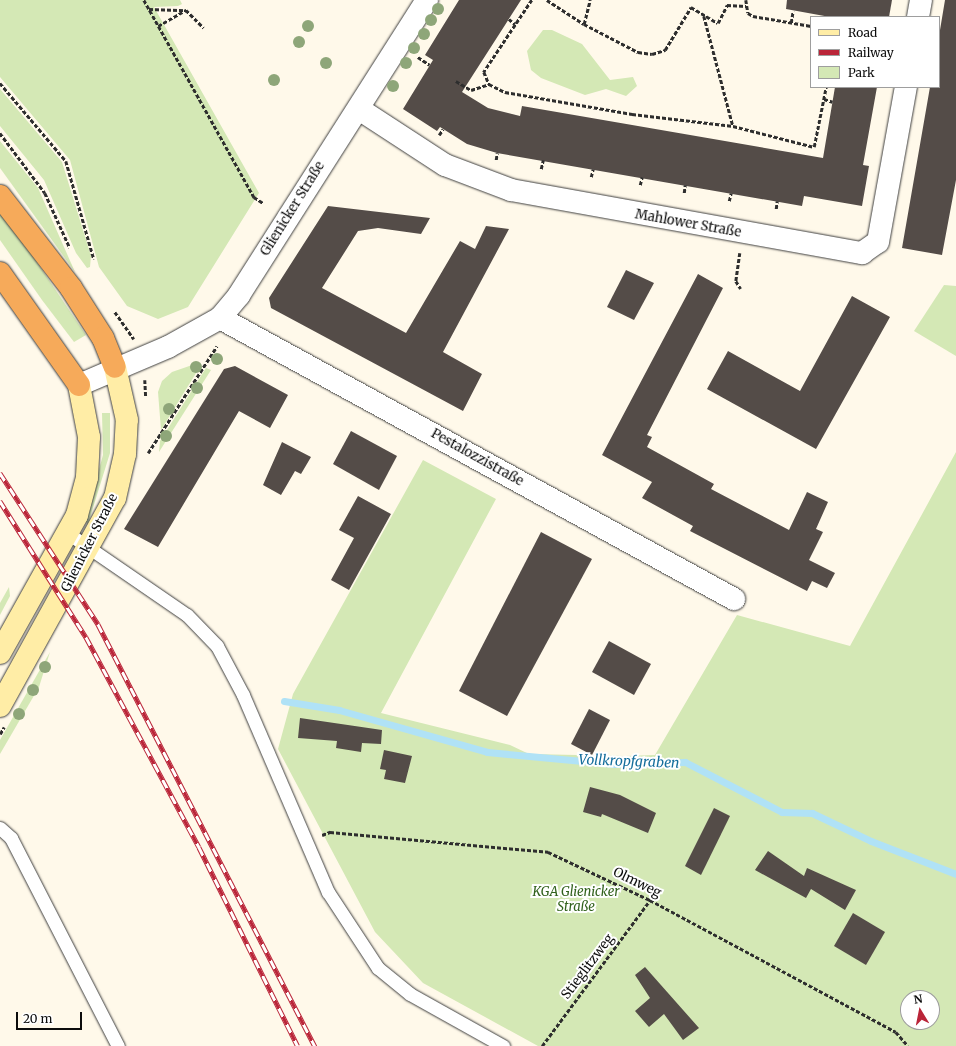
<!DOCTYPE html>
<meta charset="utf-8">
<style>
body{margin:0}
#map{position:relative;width:956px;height:1046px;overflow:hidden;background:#fff9ea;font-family:Merriweather,serif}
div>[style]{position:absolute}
.green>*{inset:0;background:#d4e8b5}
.stream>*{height:7px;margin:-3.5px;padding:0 3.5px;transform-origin:3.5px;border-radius:3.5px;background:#b0e2f6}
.building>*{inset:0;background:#544c48}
.path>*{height:2.5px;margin-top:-1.25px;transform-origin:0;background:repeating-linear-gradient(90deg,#2e2e2e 0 4px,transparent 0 6px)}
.roads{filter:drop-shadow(0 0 1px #3f3f3f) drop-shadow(0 0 1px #3f3f3f)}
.service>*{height:13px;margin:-6.5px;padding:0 6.5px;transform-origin:6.5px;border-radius:6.5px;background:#fff}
.minor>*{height:22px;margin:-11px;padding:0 11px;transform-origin:11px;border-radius:11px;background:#fff}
.tertiary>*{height:22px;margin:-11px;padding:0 11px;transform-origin:11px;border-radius:11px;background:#fff}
.secondary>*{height:22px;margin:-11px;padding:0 11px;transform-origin:11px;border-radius:11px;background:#ffeda6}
.trunk>*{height:22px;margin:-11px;padding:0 11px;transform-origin:11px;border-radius:11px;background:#f6aa5a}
.rail>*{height:4.5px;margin-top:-2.25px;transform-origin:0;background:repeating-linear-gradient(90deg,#fff 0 9px,#ba2539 0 18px);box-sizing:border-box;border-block:1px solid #ba2539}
.trees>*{width:12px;height:12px;margin:-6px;border-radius:50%;background:#8ea679}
span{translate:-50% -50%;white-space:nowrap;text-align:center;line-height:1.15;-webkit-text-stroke:4px #fff;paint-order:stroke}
.street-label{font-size:13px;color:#0c0c0c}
.park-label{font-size:13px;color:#32621d;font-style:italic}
.water-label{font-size:14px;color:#166e9c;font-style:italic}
.legend{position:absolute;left:810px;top:16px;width:130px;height:72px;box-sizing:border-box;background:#fff;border:1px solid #9e9e9e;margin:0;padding:5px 7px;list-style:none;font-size:12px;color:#0c0c0c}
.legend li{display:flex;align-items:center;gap:8px;height:20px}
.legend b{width:20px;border:1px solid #9e9e9e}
.north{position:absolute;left:900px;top:990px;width:40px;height:40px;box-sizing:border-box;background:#fff;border:1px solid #9e9e9e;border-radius:50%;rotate:350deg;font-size:11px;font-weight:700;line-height:16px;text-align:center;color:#0c0c0c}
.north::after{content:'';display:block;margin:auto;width:14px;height:18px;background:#ba2539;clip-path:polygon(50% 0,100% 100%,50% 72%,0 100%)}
.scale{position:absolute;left:16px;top:1012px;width:66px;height:18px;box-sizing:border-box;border:2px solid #0c0c0c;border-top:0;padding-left:5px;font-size:12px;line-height:14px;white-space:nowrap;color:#0c0c0c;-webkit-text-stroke:3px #fff;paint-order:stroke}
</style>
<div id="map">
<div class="green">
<div style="clip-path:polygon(0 0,180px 0,182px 4px,178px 6px,154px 7px,259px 193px,188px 307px,158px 319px,127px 306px,99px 267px,70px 160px,0 77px)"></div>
<div style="clip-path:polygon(543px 30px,552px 30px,582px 44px,610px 80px,633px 77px,637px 86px,626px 96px,606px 89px,585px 95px,541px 78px,531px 70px,527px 51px)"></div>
<div style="clip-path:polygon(0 89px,62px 162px,91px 256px,90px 267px,87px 268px,76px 253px,44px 180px,0 126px)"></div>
<div style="clip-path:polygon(0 141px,38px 188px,75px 272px,0 168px)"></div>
<div style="clip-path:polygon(0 214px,34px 258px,86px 335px,74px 342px,42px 300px,0 240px)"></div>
<div style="clip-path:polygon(944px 285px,956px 286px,956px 356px,914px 331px)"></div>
<div style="clip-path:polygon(198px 363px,201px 365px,161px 430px,158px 392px,162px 381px,172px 372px)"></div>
<div style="clip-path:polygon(206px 368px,211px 370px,159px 452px,160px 441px)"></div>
<div style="clip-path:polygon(102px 413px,110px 413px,110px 453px,88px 524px,85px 521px,103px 455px)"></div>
<div style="clip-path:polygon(evenodd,956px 452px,956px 1046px,538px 1046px,423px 983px,375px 932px,278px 749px,293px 694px,423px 460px,496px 499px,381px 713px,510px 745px,529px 754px,625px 756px,655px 755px,737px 615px,850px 646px,956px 452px,908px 998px,932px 998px,932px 1022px,908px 1022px,908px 998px)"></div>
<div style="clip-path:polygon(9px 587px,10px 596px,0 615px,0 603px)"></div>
<div style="clip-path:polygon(50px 652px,39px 687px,0 754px,0 740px)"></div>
</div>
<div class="stream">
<div style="left:284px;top:701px;width:56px;rotate:9.3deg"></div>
<div style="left:339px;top:710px;width:154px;rotate:15.8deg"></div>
<div style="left:487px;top:752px;width:128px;rotate:5.4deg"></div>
<div style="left:614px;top:764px;width:71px;rotate:-1.6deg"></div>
<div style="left:685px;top:762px;width:109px;rotate:27.3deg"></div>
<div style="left:782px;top:812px;width:30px;rotate:2deg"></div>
<div style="left:812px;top:813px;width:65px;rotate:25.4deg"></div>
<div style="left:871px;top:841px;width:91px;rotate:21.2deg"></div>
</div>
<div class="building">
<div style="clip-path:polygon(459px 0,521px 0,462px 92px,488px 108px,520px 116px,522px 106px,823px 158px,835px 87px,877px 87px,863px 165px,869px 166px,862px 206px,804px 196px,802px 206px,497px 153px,467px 144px,440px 127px,437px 131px,403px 109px,433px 60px,425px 55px)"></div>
<div style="clip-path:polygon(787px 0,892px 0,889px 17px,830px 17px,786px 9px)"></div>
<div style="clip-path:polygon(945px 0,956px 0,956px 180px,942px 255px,902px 248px,930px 87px,939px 87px,939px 36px)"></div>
<div style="clip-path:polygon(328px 206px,430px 218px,421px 234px,378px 228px,358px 231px,322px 288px,406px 333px,460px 241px,475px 249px,486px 226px,509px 229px,443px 352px,482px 374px,463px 411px,271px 308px,269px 298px)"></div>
<div style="clip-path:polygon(626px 270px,654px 283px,634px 320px,607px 307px)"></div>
<div style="clip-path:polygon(698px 274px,723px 288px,647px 435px,652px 437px,647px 447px,714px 484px,711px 489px,789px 530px,807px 492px,828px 502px,816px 529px,823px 532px,809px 560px,835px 573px,827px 588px,812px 581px,807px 591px,690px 531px,693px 526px,642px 498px,652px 482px,602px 455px)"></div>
<div style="clip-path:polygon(852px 296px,890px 317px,816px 449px,707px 389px,728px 351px,800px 391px)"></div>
<div style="clip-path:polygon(235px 366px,288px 395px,270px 428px,239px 411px,158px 547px,124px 529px,224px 369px)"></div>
<div style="clip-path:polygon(351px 431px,397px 456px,379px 490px,333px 464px)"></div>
<div style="clip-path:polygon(282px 442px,311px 457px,301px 474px,295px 471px,281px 495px,263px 485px)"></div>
<div style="clip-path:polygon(358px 496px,391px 514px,349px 590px,331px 580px,354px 538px,339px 530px)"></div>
<div style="clip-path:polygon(541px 532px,592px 559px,507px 716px,459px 691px)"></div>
<div style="clip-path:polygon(609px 641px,651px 664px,634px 695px,592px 672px)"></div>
<div style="clip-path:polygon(589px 709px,610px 720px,592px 755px,571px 744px)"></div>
<div style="clip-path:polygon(300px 718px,382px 730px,381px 744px,362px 743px,361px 752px,336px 748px,337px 741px,298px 738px)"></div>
<div style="clip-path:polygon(384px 750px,412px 756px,405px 783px,384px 779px,386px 770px,380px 769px)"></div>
<div style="clip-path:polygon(590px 787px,620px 795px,656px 813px,648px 833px,602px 814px,601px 817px,583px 812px)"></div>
<div style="clip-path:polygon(714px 808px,730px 816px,701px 875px,685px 866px)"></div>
<div style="clip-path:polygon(768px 851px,804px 876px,807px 868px,856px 890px,845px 910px,811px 889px,806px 898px,755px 870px)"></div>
<div style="clip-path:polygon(853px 913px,885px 932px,866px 965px,834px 946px)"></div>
<div style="clip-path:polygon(645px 967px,699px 1028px,683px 1040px,664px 1014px,649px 1027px,635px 1011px,650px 998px,635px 975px)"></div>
</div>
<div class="path">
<div style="left:144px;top:0;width:226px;rotate:60.8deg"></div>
<div style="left:254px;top:197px;width:11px;rotate:34deg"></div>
<div style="left:532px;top:0;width:87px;rotate:123.7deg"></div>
<div style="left:484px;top:72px;width:13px;rotate:67deg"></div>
<div style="left:489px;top:84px;width:18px;rotate:27deg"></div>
<div style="left:505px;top:92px;width:129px;rotate:9.8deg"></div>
<div style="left:632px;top:114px;width:102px;rotate:6.8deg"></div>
<div style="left:733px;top:126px;width:84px;rotate:14.5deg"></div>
<div style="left:814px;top:147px;width:61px;rotate:-78.7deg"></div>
<div style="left:547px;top:0;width:44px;rotate:33deg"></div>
<div style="left:584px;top:24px;width:25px;rotate:-76deg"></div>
<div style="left:746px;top:0;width:13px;rotate:81deg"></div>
<div style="left:748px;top:13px;width:6px;rotate:31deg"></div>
<div style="left:753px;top:16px;width:59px;rotate:9.8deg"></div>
<div style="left:149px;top:9px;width:37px;rotate:2deg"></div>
<div style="left:186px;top:10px;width:25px;rotate:45deg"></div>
<div style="left:704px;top:16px;width:114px;rotate:75.2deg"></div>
<div style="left:509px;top:19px;width:8px;rotate:40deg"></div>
<div style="left:791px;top:23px;width:12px;rotate:-81deg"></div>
<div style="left:584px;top:24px;width:61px;rotate:27.4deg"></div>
<div style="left:638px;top:52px;width:14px;rotate:8deg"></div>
<div style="left:652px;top:54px;width:14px;rotate:-17deg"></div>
<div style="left:665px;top:50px;width:50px;rotate:-58.8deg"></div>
<div style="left:691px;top:7px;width:31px;rotate:31deg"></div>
<div style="left:718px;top:23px;width:20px;rotate:-63deg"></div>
<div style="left:727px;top:5px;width:19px;rotate:3deg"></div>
<div style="left:158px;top:26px;width:32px;rotate:-30deg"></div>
<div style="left:418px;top:57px;width:14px;rotate:34deg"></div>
<div style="left:456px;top:81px;width:17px;rotate:31deg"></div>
<div style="left:471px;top:90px;width:19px;rotate:-18deg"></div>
<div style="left:0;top:83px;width:102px;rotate:49.8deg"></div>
<div style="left:66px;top:161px;width:102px;rotate:74.1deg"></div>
<div style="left:824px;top:99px;width:9px;rotate:18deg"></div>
<div style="left:0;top:133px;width:75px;rotate:53.1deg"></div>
<div style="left:45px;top:193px;width:60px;rotate:65.6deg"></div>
<div style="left:439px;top:135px;width:7px;rotate:-56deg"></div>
<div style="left:496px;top:160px;width:7px;rotate:-82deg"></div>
<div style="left:541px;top:169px;width:9px;rotate:-77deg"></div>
<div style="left:591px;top:177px;width:8px;rotate:-76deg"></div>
<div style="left:640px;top:185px;width:8px;rotate:-76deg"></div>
<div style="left:684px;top:193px;width:8px;rotate:-83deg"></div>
<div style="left:729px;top:201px;width:8px;rotate:-76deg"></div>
<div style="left:776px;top:209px;width:8px;rotate:-83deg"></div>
<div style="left:740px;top:253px;width:28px;rotate:98deg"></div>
<div style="left:736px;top:281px;width:9px;rotate:58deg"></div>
<div style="left:115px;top:312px;width:33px;rotate:55deg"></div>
<div style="left:145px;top:380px;width:17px;rotate:87deg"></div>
<div style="left:148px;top:453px;width:127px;rotate:-57.2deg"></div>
<div style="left:0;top:734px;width:8px;rotate:-60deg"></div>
<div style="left:322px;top:835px;width:9px;rotate:-21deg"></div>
<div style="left:330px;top:832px;width:219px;rotate:5.2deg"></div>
<div style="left:548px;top:852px;width:113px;rotate:25.2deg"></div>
<div style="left:650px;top:900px;width:279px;rotate:28.2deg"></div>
<div style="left:896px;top:1032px;width:18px;rotate:49deg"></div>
<div style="left:542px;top:1046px;width:182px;rotate:-53.5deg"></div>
</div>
<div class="roads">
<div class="service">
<div style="left:69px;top:534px;width:143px;rotate:34.5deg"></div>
<div style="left:187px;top:615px;width:43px;rotate:45.9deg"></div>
<div style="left:217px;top:646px;width:55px;rotate:62deg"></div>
<div style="left:243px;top:695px;width:215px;rotate:66.7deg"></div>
<div style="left:328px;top:892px;width:91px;rotate:56.7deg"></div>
<div style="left:378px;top:968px;width:41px;rotate:39.1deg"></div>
<div style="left:410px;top:994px;width:107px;rotate:29.2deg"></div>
<div style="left:0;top:828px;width:15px;rotate:42deg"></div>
<div style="left:11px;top:838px;width:234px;rotate:62.8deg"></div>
</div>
<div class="minor">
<div style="left:918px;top:17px;width:17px;rotate:-80deg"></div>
<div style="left:359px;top:109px;width:103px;rotate:33.1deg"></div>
<div style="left:445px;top:165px;width:71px;rotate:20.7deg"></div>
<div style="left:511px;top:190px;width:357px;rotate:10.2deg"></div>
<div style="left:862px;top:253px;width:19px;rotate:-35deg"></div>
<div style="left:878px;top:242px;width:158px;rotate:-79.8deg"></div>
<div style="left:220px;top:318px;width:586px;rotate:28.67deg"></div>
</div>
<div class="tertiary">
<div style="left:79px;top:385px;width:97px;rotate:-23.1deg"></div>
<div style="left:168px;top:347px;width:60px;rotate:-29.1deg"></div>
<div style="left:220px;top:318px;width:30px;rotate:-50deg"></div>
<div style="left:239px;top:295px;width:350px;rotate:-57.5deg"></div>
</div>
<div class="secondary">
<div style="left:0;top:653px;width:158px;rotate:-60.8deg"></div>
<div style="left:77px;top:515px;width:39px;rotate:-75deg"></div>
<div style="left:87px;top:477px;width:40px;rotate:-87.1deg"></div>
<div style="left:89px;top:437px;width:53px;rotate:-100.9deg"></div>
<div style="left:0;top:706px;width:238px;rotate:-61.1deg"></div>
<div style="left:115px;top:498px;width:45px;rotate:-77.2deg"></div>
<div style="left:125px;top:454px;width:34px;rotate:-87deg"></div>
<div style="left:127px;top:420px;width:54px;rotate:-102.8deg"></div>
</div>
<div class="trunk">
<div style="left:0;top:196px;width:116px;rotate:52.3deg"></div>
<div style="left:71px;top:288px;width:59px;rotate:57.4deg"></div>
<div style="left:103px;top:338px;width:31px;rotate:68deg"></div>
<div style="left:0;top:273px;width:137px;rotate:54.8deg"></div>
</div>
</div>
<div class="rail">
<div style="left:0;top:473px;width:180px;rotate:57deg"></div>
<div style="left:98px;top:624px;width:475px;rotate:62.8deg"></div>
<div style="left:0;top:501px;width:161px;rotate:57.7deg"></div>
<div style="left:86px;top:637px;width:238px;rotate:61.7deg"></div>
<div style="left:199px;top:847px;width:222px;rotate:63.6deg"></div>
</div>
<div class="trees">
<div style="left:438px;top:9px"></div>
<div style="left:431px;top:20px"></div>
<div style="left:308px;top:26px"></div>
<div style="left:424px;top:34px"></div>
<div style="left:299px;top:42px"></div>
<div style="left:414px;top:48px"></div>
<div style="left:326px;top:63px"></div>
<div style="left:406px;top:63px"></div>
<div style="left:274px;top:80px"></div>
<div style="left:393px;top:86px"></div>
<div style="left:217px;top:359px"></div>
<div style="left:196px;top:367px"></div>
<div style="left:197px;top:388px"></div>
<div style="left:169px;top:409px"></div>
<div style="left:166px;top:436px"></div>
<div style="left:45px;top:667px"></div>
<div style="left:33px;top:690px"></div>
<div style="left:19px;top:714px"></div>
</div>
<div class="street-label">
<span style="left:293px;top:209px;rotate:-58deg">Glienicker Straße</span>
<span style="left:688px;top:224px;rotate:10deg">Mahlower Straße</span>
<span style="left:477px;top:458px;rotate:29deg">Pestalozzistraße</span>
<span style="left:90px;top:543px;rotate:-63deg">Glienicker Straße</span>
<span style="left:637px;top:883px;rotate:26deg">Olmweg</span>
<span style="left:588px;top:967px;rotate:-53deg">Stieglitzweg</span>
</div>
<div class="park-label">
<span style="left:576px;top:900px">KGA Glienicker<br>Straße</span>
</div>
<div class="water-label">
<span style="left:629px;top:761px;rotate:2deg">Vollkropfgraben</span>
</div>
<ul class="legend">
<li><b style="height:5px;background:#ffeda6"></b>Road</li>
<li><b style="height:5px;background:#ba2539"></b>Railway</li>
<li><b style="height:11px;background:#d4e8b5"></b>Park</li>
</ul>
<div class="north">N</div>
<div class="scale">20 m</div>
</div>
